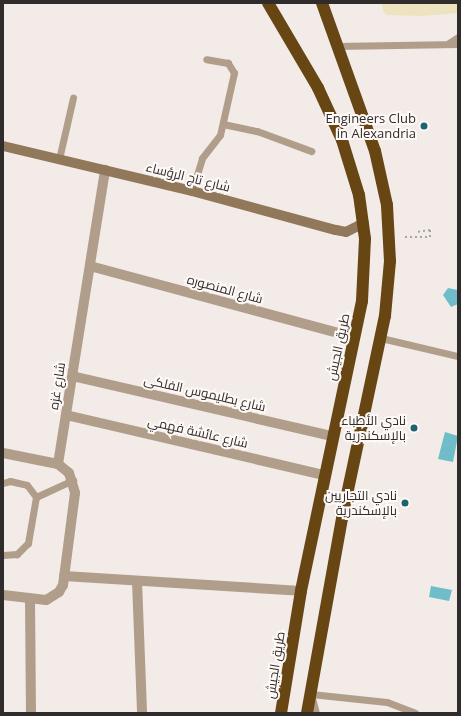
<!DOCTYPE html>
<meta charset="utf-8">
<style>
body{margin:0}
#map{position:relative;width:461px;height:716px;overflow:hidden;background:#f2ebe8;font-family:"Open Sans",Cairo,sans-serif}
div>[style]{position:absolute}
.sand>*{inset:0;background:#ede3be}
.water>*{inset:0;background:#6fbdc8}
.path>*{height:2px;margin-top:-1px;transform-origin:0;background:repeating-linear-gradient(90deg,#aaa4a2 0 2px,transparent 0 5px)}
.lane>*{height:7px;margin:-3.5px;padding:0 3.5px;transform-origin:3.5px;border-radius:3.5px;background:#b09e8a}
.street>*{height:10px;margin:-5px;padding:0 5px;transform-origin:5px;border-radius:5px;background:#b09e8a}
.secondary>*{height:10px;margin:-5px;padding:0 5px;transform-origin:5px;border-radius:5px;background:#91785a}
.highway>*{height:12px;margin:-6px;padding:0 6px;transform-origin:6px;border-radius:6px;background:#684614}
.dots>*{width:11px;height:11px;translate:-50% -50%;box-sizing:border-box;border:2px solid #fef9f6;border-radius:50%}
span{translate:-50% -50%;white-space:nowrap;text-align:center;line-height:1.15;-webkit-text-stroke:4px #fef9f6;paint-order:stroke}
.poi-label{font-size:13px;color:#2f2c2b}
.right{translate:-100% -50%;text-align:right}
.street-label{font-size:13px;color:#2f2c2b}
.frame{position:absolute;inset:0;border:4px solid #2f2c2b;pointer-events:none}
</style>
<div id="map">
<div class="sand">
<div style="clip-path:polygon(382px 3px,458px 3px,458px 13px,423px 16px,387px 15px,383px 11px)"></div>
</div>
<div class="water">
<div style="clip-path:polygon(448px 288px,458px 290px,458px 304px,451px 307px,443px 295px)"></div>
<div style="clip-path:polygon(445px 432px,458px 436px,453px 462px,438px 459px)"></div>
<div style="clip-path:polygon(431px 586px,452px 590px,449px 601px,429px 597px)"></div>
</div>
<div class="path">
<div style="left:405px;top:237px;width:25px"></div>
<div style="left:430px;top:237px;width:7px;rotate:-90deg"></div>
<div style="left:430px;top:230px;width:14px;rotate:172deg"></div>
</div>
<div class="lane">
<div style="left:449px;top:43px;width:11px;rotate:-34deg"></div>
<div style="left:336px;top:46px;width:122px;rotate:-0.9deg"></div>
<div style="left:223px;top:124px;width:35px;rotate:12deg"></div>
<div style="left:257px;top:131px;width:58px;rotate:20.3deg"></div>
<div style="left:59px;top:159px;width:63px;rotate:-77.1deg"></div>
<div style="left:192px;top:191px;width:34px;rotate:-73deg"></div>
<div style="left:202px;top:158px;width:29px;rotate:-52deg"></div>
<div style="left:220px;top:135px;width:64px;rotate:-77.3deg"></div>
<div style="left:234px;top:73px;width:12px;rotate:-121deg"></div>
<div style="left:228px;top:63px;width:22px;rotate:-170deg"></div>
<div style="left:381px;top:338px;width:79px;rotate:13.2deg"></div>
<div style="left:3px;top:483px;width:7px;rotate:-16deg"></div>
<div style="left:10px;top:481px;width:17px;rotate:13deg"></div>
<div style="left:27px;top:485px;width:15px;rotate:53deg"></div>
<div style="left:36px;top:497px;width:47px;rotate:99.9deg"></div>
<div style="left:28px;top:543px;width:16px;rotate:135deg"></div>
<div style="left:17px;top:554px;width:14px;rotate:176deg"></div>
<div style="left:36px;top:497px;width:41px;rotate:-24.7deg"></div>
<div style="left:316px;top:713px;width:20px;rotate:-105deg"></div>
<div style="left:311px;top:694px;width:76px;rotate:6deg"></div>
<div style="left:387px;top:702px;width:30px;rotate:21deg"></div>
</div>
<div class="street">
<div style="left:90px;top:266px;width:273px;rotate:15.1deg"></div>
<div style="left:72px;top:376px;width:267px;rotate:13deg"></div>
<div style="left:66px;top:415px;width:265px;rotate:13.1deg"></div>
<div style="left:3px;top:453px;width:56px;rotate:11.3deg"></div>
<div style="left:58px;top:464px;width:14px;rotate:39deg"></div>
<div style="left:69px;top:473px;width:21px;rotate:73deg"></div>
<div style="left:75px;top:493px;width:93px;rotate:97.4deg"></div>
<div style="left:63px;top:585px;width:8px;rotate:120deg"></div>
<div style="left:59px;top:592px;width:15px;rotate:148deg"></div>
<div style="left:46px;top:600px;width:43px;rotate:-173.4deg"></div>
<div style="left:58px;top:464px;width:298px;rotate:-80.9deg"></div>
<div style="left:64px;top:576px;width:237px;rotate:3.6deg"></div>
<div style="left:137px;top:581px;width:132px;rotate:87.8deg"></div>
<div style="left:30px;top:599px;width:114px;rotate:89.5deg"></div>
</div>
<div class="secondary">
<div style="left:3px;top:146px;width:194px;rotate:13.4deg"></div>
<div style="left:192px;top:191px;width:149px;rotate:15.2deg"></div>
<div style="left:336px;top:230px;width:10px;rotate:11deg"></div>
<div style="left:346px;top:232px;width:20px;rotate:-27deg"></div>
</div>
<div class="highway">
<div style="left:268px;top:3px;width:99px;rotate:59.5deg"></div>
<div style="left:318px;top:88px;width:57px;rotate:65.2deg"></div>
<div style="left:342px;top:140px;width:58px;rotate:72.8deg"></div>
<div style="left:359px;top:195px;width:44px;rotate:82.2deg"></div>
<div style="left:365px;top:239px;width:62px;rotate:92.8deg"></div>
<div style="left:362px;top:301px;width:296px;rotate:101.9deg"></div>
<div style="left:301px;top:591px;width:124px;rotate:99.3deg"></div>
<div style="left:307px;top:713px;width:198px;rotate:-79.8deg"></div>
<div style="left:342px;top:518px;width:207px;rotate:-78deg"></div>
<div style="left:385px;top:316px;width:55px;rotate:-84.8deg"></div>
<div style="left:390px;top:261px;width:56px;rotate:-93.1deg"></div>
<div style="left:387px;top:205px;width:55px;rotate:-102.5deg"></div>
<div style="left:375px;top:151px;width:157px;rotate:-109.7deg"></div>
</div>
<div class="dots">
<div style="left:424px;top:126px;background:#1b6571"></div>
<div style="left:414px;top:428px;background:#1b6571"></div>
<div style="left:405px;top:503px;background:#1b6571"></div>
</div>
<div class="poi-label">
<span class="right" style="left:416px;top:126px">Engineers Club<br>in Alexandria</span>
<span class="right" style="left:406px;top:428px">نادي الأطباء<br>بالإسكندرية</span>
<span class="right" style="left:397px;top:503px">نادي التجاريين<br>بالإسكندرية</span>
</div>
<div class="street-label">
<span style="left:188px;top:177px;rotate:14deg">شارع تاج الرؤساء</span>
<span style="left:225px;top:289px;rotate:15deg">شارع المنصوره</span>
<span style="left:338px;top:347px;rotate:-78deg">طريق الجيش</span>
<span style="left:57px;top:386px;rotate:-81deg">شارع غزه</span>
<span style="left:205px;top:393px;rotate:13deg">شارع بطليموس الفلكى</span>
<span style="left:198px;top:432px;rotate:13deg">شارع عائشة فهمي</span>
<span style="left:275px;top:665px;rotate:-81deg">طريق الجيش</span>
</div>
<div class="frame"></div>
</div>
